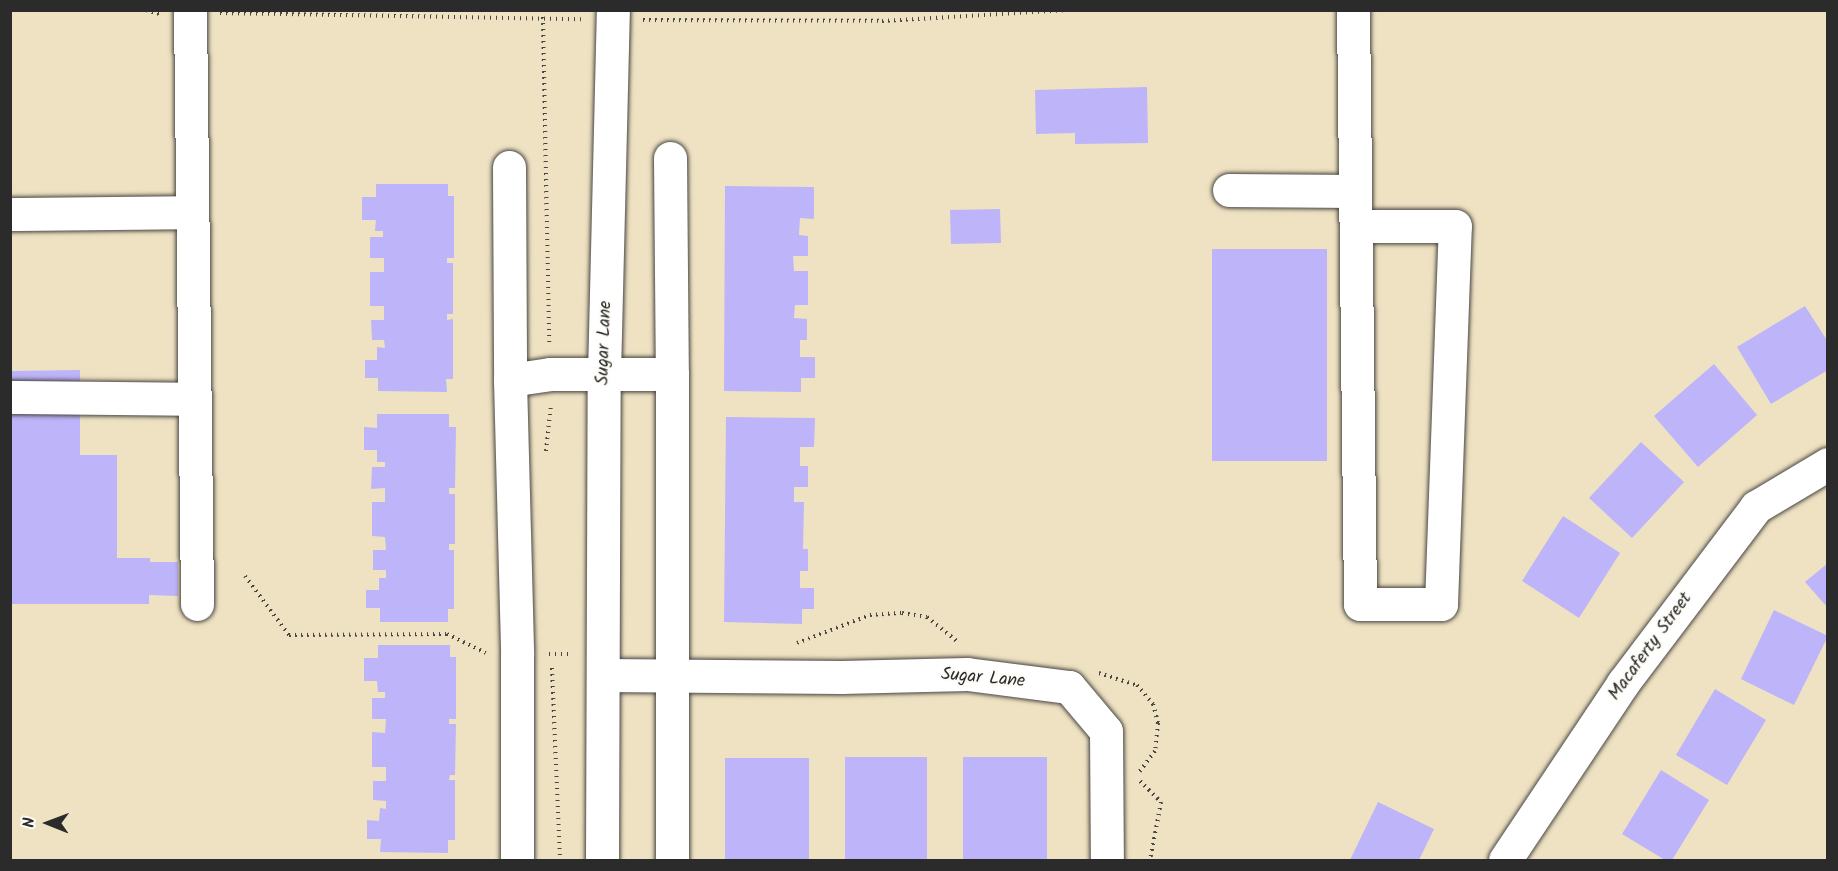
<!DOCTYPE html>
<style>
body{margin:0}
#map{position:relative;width:1838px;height:871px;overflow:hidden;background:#eee2c2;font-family:Kalam,sans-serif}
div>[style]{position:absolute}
.building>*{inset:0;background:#bdb4f9}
.path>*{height:4px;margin-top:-2px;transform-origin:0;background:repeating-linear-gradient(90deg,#484642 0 1.5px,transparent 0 6px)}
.roads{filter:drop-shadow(0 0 2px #484642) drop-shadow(0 0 2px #484642)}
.minor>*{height:33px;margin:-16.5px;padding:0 16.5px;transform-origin:16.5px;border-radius:16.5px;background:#fff}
span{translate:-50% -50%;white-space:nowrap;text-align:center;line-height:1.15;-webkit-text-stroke:5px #fdfcf7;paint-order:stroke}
.street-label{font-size:18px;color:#2b2b2b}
.frame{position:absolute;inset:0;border:12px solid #2b2b2b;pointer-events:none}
.north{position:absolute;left:18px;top:793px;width:60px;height:60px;-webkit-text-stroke:4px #fdfcf7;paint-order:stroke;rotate:271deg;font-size:16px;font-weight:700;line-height:24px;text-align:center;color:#2b2b2b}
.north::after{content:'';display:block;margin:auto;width:21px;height:27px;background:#2b2b2b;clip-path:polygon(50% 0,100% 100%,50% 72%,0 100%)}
</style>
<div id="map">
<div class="building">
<div style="clip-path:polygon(1147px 87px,1148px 143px,1075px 144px,1075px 133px,1036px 134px,1035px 90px)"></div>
<div style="clip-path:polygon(376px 184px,448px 184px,448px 196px,454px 196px,454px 258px,447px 258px,447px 263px,453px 263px,453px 314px,447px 314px,447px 320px,453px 319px,453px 379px,446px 379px,447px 392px,378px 391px,378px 378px,365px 378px,365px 360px,377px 360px,377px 347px,385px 348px,384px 340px,372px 340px,371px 320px,384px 320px,384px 306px,370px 306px,370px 272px,384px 272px,384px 258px,370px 258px,370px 237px,383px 237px,383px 231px,375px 231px,376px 220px,362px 220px,362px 197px,376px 197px)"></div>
<div style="clip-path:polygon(725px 186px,814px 187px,814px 219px,800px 218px,799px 235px,808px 236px,808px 256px,793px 256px,794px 271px,808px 271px,808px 305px,795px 305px,794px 318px,807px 319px,807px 340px,800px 340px,800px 357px,815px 357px,815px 378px,801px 378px,801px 392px,724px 391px)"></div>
<div style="clip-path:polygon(1000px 209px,1001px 243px,951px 244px,950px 210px)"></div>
<div style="clip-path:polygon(1212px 249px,1327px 249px,1327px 461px,1212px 461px)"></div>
<div style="clip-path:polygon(1805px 306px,1828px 342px,1828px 370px,1771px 404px,1737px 347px)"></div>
<div style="clip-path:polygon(1714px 364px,1757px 415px,1698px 467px,1654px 416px)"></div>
<div style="clip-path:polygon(80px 370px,80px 455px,117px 455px,117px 558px,150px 558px,150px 562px,178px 562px,178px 596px,149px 595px,149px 604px,10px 604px,10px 371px)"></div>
<div style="clip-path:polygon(377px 414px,449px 414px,449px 427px,456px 427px,455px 488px,449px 488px,449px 494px,455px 494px,455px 544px,449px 544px,449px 550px,454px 550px,454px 609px,448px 609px,448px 622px,380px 622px,380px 608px,366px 608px,366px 590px,379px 590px,379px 578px,386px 578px,386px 570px,373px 570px,373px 550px,386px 550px,385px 537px,372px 536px,372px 502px,385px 502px,385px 488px,371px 489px,372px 467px,385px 467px,385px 462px,377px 462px,377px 450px,364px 450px,364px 427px,377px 428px)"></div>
<div style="clip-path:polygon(726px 417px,815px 418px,814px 447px,800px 447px,800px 466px,808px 466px,808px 487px,794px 487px,794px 502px,804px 502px,803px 549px,808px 549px,808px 571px,800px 571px,800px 588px,814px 588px,814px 609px,802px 609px,802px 624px,724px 622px)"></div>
<div style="clip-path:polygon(1641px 442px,1684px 482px,1632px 538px,1589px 498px)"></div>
<div style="clip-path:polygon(1563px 516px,1620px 553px,1579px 618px,1522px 581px)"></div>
<div style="clip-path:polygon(1828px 563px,1828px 608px,1805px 582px)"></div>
<div style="clip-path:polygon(1774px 610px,1828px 636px,1794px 705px,1741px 679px)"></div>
<div style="clip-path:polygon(378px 645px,450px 645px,450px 657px,456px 657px,456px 719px,449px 719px,449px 724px,456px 724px,455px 775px,450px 775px,449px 780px,455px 780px,455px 840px,448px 840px,448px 853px,380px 852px,381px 839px,367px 839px,367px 820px,379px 821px,380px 808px,386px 809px,386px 801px,373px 800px,373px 781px,386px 781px,386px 767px,372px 767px,372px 732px,385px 733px,386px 719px,372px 719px,372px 698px,385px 698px,385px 692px,378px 692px,377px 681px,364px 681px,364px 658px,378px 658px)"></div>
<div style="clip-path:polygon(1715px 689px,1766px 720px,1727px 785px,1676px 755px)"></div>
<div style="clip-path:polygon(845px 757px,927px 757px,927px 860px,845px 860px)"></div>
<div style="clip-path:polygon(963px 757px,1047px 757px,1047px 860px,963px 860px)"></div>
<div style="clip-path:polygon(725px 758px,809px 758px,809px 860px,725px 860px)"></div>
<div style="clip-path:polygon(1661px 770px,1709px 800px,1672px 860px,1665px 860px,1622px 834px)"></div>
<div style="clip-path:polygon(1378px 802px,1434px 829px,1419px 860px,1350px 860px)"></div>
</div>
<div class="path">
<div style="left:146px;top:10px;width:14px;rotate:17deg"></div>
<div style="left:220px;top:13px;width:361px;rotate:1deg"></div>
<div style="left:543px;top:17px;width:327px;rotate:88.9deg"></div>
<div style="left:643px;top:20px;width:239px;rotate:0.2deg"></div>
<div style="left:882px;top:21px;width:183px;rotate:-3.4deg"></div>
<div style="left:546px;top:451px;width:46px;rotate:-83.8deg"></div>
<div style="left:245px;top:576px;width:74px;rotate:53.3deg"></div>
<div style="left:289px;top:635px;width:158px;rotate:-0.4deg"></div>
<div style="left:447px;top:634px;width:43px;rotate:26deg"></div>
<div style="left:797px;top:643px;width:78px;rotate:-21deg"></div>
<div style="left:870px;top:615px;width:32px;rotate:-4deg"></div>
<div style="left:902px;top:613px;width:25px;rotate:9deg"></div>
<div style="left:927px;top:617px;width:40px;rotate:39deg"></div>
<div style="left:549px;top:654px;width:23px"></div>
<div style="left:552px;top:668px;width:192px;rotate:87.6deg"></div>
<div style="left:1099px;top:673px;width:40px;rotate:18deg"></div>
<div style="left:1137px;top:685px;width:25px;rotate:50deg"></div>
<div style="left:1153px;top:704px;width:20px;rotate:75deg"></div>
<div style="left:1158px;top:723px;width:28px;rotate:96deg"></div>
<div style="left:1155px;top:751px;width:26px;rotate:127deg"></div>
<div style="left:1140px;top:781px;width:30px;rotate:45deg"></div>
<div style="left:1161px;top:802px;width:59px;rotate:100.7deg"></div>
</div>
<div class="roads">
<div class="minor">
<div style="left:190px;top:10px;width:594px;rotate:89.32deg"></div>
<div style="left:1353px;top:10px;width:594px;rotate:89.32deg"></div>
<div style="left:1360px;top:604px;width:81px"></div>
<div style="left:1441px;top:604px;width:378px;rotate:-87.9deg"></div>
<div style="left:1455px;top:226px;width:99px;rotate:180deg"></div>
<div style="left:670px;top:158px;width:216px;rotate:89.5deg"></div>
<div style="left:509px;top:167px;width:213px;rotate:89.7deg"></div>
<div style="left:510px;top:380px;width:40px;rotate:-8.5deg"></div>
<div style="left:550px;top:374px;width:122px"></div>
<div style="left:672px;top:374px;width:486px;rotate:90deg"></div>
<div style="left:1229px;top:190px;width:126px;rotate:0.5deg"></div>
<div style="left:10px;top:214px;width:182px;rotate:-0.6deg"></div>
<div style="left:510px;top:380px;width:275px;rotate:88.5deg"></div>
<div style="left:517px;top:655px;width:205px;rotate:90deg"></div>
<div style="left:10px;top:397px;width:185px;rotate:0.6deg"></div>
<div style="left:603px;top:675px;width:238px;rotate:0.5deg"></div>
<div style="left:841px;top:677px;width:126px;rotate:-1.4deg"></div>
<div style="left:967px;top:674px;width:103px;rotate:7.3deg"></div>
<div style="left:1069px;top:687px;width:57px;rotate:49.9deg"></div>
<div style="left:1106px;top:731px;width:129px;rotate:89.6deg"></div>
<div style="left:602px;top:860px;width:486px;rotate:-89.8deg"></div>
<div style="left:604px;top:374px;width:364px;rotate:-88.6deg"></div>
<div style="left:1505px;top:860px;width:213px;rotate:-56.3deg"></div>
<div style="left:1623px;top:683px;width:221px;rotate:-52.9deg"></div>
<div style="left:1756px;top:507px;width:84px;rotate:-30.8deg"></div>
</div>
</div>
<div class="street-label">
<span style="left:605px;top:343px;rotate:-88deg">Sugar Lane</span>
<span style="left:1651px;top:647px;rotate:-54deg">Macaferty Street</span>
<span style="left:983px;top:679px;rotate:5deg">Sugar Lane</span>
</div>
<div class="frame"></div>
<div class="north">N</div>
</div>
